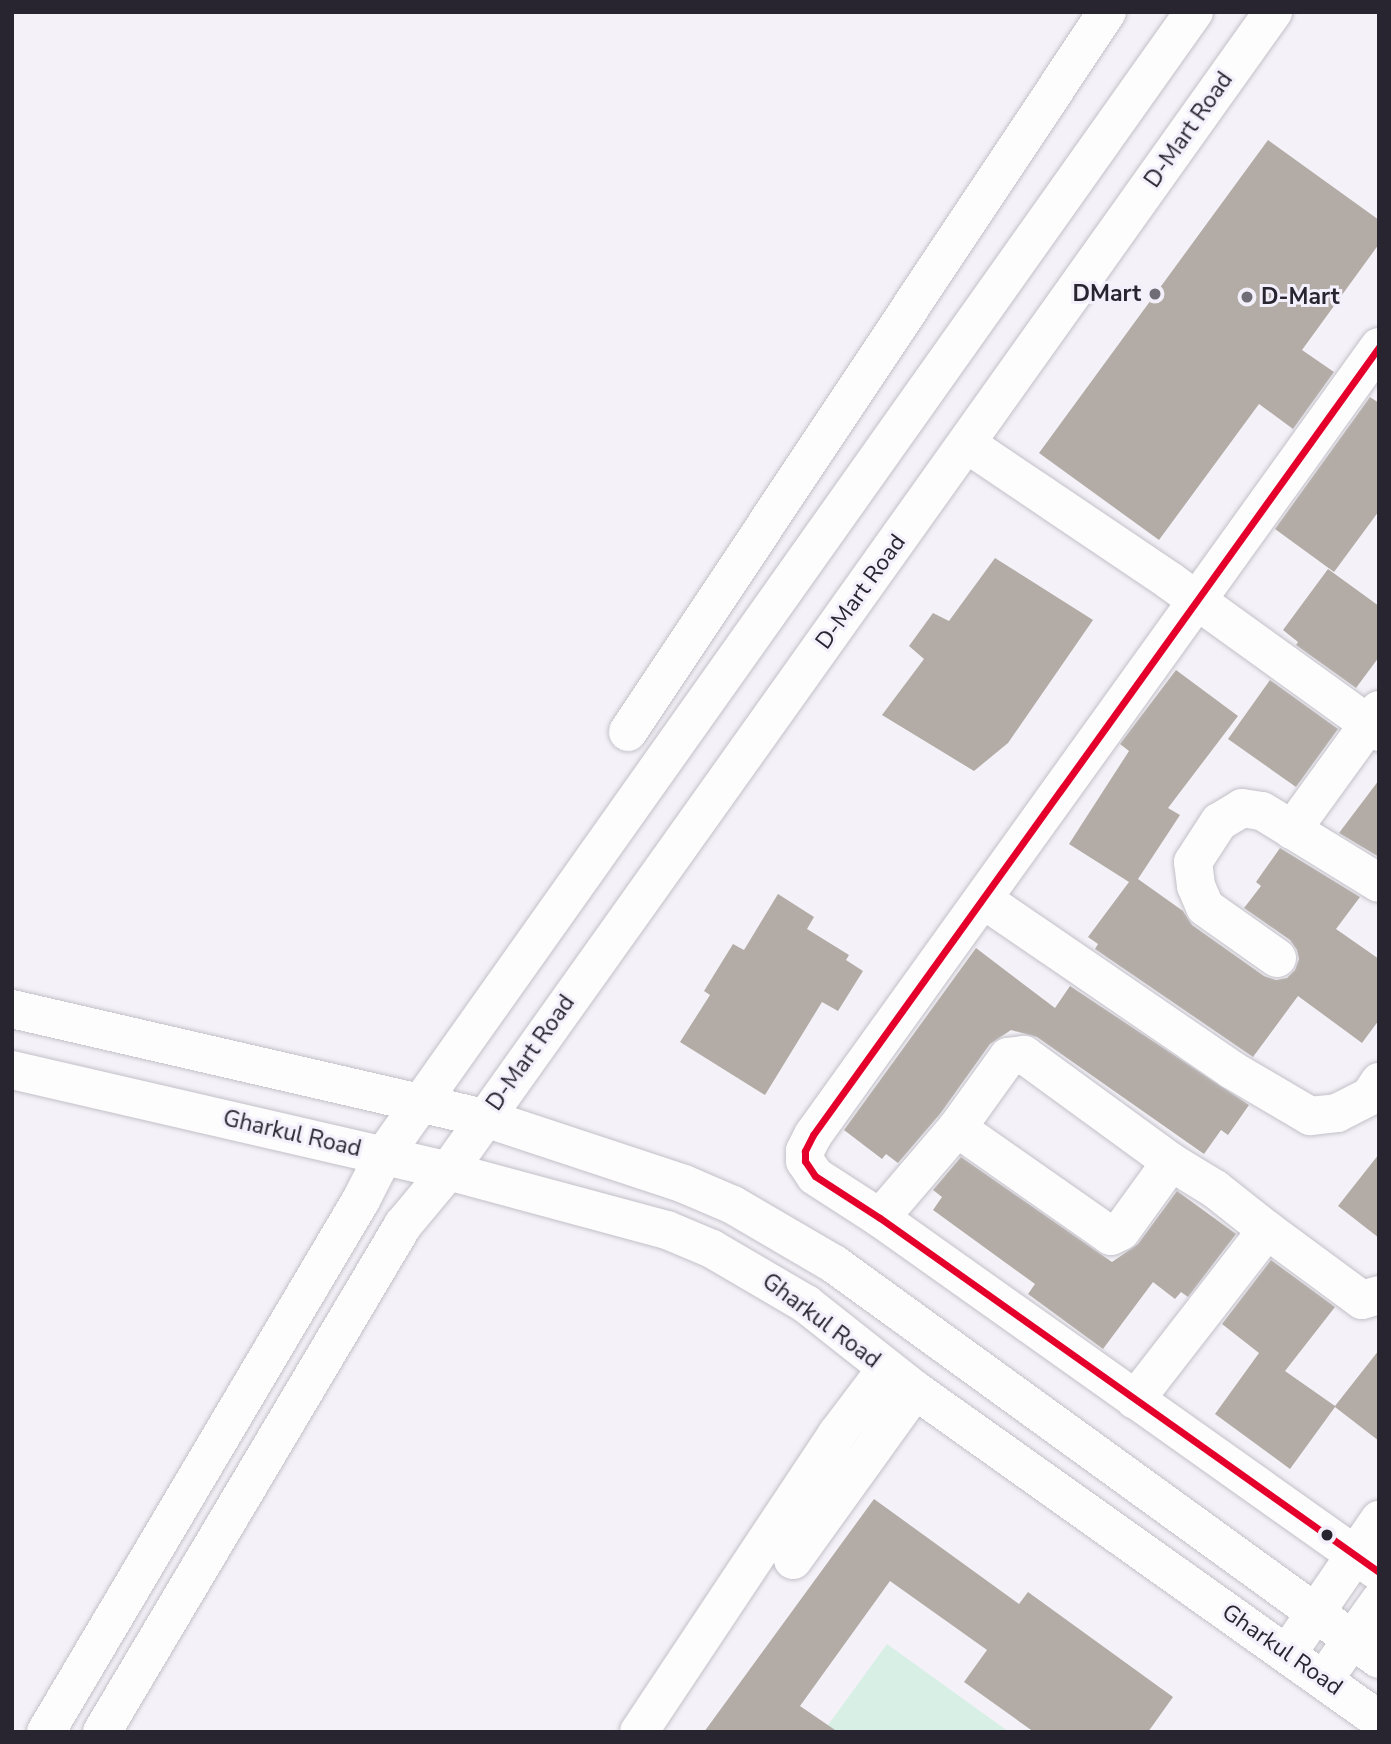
<!DOCTYPE html>
<style>
body{margin:0}
#map{position:relative;width:1391px;height:1744px;overflow:hidden;background:#f4f2f8;font-family:"Nunito Sans",sans-serif}
div>[style]{position:absolute}
.green>*{inset:0;background:#d7efe4}
.building>*{inset:0;background:#b3aca6}
.roads{filter:drop-shadow(0 0 2px #c3c0c8) drop-shadow(0 0 2px #c3c0c8)}
.minor>*{height:38px;margin:-19px;padding:0 19px;transform-origin:19px;border-radius:19px;background:#fdfdfe}
.tertiary>*{height:38px;margin:-19px;padding:0 19px;transform-origin:19px;border-radius:19px;background:#fdfdfe}
.secondary>*{height:38px;margin:-19px;padding:0 19px;transform-origin:19px;border-radius:19px;background:#fdfdfe}
.primary>*{height:38px;margin:-19px;padding:0 19px;transform-origin:19px;border-radius:19px;background:#fdfdfe}
.bus-1>*{height:7px;margin:-3.5px;padding:0 3.5px;transform-origin:3.5px;border-radius:3.5px;background:#e4002b}
.dots>*{width:19px;height:19px;translate:-50% -50%;box-sizing:border-box;border:4px solid #f3effb;border-radius:50%}
span{translate:-50% -50%;white-space:nowrap;text-align:center;line-height:1.15;-webkit-text-stroke:6px #f3effb;paint-order:stroke}
.street-label{font-size:23px;color:#292530}
.poi-label{font-size:23px;color:#292530;font-weight:700}
.right{translate:-100% -50%;text-align:right}
.left{translate:0 -50%;text-align:left}
.frame{position:absolute;inset:0;border:14px solid #292530;pointer-events:none}
</style>
<div id="map">
<div class="green">
<div style="clip-path:polygon(887px 1644px,1009px 1732px,823px 1732px)"></div>
</div>
<div class="building">
<div style="clip-path:polygon(1268px 140px,1379px 220px,1379px 244px,1302px 350px,1334px 372px,1293px 429px,1259px 404px,1159px 540px,1039px 453px)"></div>
<div style="clip-path:polygon(1370px 397px,1379px 403px,1379px 511px,1334px 572px,1275px 529px)"></div>
<div style="clip-path:polygon(995px 558px,1093px 620px,1008px 743px,974px 771px,882px 715px,924px 659px,909px 646px,933px 613px,949px 621px)"></div>
<div style="clip-path:polygon(1328px 569px,1379px 606px,1379px 657px,1356px 688px,1296px 645px,1298px 642px,1283px 630px)"></div>
<div style="clip-path:polygon(1176px 670px,1238px 716px,1168px 808px,1180px 815px,1138px 879px,1183px 911px,1192px 925px,1264px 976px,1276px 980px,1287px 978px,1295px 970px,1299px 959px,1297px 950px,1290px 940px,1244px 908px,1261px 886px,1256px 882px,1280px 848px,1360px 897px,1336px 929px,1379px 959px,1379px 1020px,1362px 1043px,1298px 996px,1253px 1057px,1095px 949px,1098px 944px,1088px 937px,1129px 882px,1069px 844px,1129px 751px,1120px 744px)"></div>
<div style="clip-path:polygon(1270px 680px,1338px 729px,1296px 787px,1228px 739px)"></div>
<div style="clip-path:polygon(1379px 780px,1379px 857px,1339px 833px)"></div>
<div style="clip-path:polygon(778px 894px,814px 917px,807px 929px,849px 955px,846px 960px,863px 971px,838px 1011px,822px 1002px,765px 1095px,680px 1042px,710px 995px,704px 991px,733px 944px,744px 950px)"></div>
<div style="clip-path:polygon(976px 948px,1055px 1008px,1070px 986px,1249px 1105px,1228px 1135px,1221px 1130px,1204px 1154px,1037px 1037px,1011px 1030px,990px 1044px,940px 1114px,898px 1163px,886px 1154px,882px 1159px,844px 1130px)"></div>
<div style="clip-path:polygon(1379px 1154px,1379px 1238px,1338px 1206px)"></div>
<div style="clip-path:polygon(961px 1157px,1112px 1262px,1138px 1244px,1177px 1191px,1236px 1234px,1188px 1297px,1181px 1292px,1175px 1299px,1153px 1282px,1103px 1349px,1028px 1294px,1035px 1284px,933px 1210px,942px 1197px,933px 1190px)"></div>
<div style="clip-path:polygon(1271px 1260px,1335px 1307px,1285px 1371px,1335px 1406px,1379px 1350px,1379px 1441px,1335px 1407px,1290px 1469px,1215px 1414px,1259px 1353px,1222px 1324px)"></div>
<div style="clip-path:polygon(874px 1499px,1019px 1604px,1028px 1592px,1173px 1697px,1148px 1732px,1034px 1732px,964px 1682px,987px 1650px,890px 1581px,800px 1706px,838px 1732px,704px 1732px)"></div>
</div>
<div class="roads">
<div class="minor">
<div style="left:1379px;top:347px;width:970px;rotate:125.69deg"></div>
<div style="left:813px;top:1135px;width:18px;rotate:117deg"></div>
<div style="left:805px;top:1151px;width:10px;rotate:90deg"></div>
<div style="left:805px;top:1161px;width:18px;rotate:56deg"></div>
<div style="left:815px;top:1176px;width:77px;rotate:32.9deg"></div>
<div style="left:880px;top:1218px;width:612px;rotate:35.35deg"></div>
<div style="left:967px;top:444px;width:245px;rotate:34deg"></div>
<div style="left:1170px;top:581px;width:258px;rotate:35.8deg"></div>
<div style="left:628px;top:732px;width:865px;rotate:-56.37deg"></div>
<div style="left:1292px;top:830px;width:148px;rotate:-54.1deg"></div>
<div style="left:984px;top:900px;width:301px;rotate:34.4deg"></div>
<div style="left:1232px;top:1070px;width:91px;rotate:30.5deg"></div>
<div style="left:1310px;top:1116px;width:27px;rotate:-6deg"></div>
<div style="left:1337px;top:1113px;width:37px;rotate:-27deg"></div>
<div style="left:1370px;top:1096px;width:17px;rotate:-57deg"></div>
<div style="left:1277px;top:958px;width:88px;rotate:-144.7deg"></div>
<div style="left:1205px;top:907px;width:23px;rotate:-113deg"></div>
<div style="left:1196px;top:886px;width:24px;rotate:-97deg"></div>
<div style="left:1193px;top:862px;width:48px;rotate:-57deg"></div>
<div style="left:1219px;top:822px;width:27px;rotate:-31deg"></div>
<div style="left:1242px;top:808px;width:20px;rotate:9deg"></div>
<div style="left:1262px;top:811px;width:137px;rotate:31.6deg"></div>
<div style="left:880px;top:1218px;width:118px;rotate:-49.5deg"></div>
<div style="left:1267px;top:1230px;width:118px;rotate:36.4deg"></div>
<div style="left:1362px;top:1300px;width:18px;rotate:-16deg"></div>
<div style="left:1135px;top:1400px;width:215px;rotate:-52.2deg"></div>
<div style="left:1267px;top:1230px;width:66px;rotate:-141.7deg"></div>
<div style="left:1215px;top:1189px;width:52px;rotate:-148.5deg"></div>
<div style="left:1171px;top:1162px;width:182px;rotate:-143.9deg"></div>
<div style="left:1024px;top:1055px;width:16px;rotate:173deg"></div>
<div style="left:1008px;top:1057px;width:87px;rotate:125.7deg"></div>
<div style="left:957px;top:1128px;width:188px;rotate:35deg"></div>
<div style="left:1111px;top:1236px;width:11px;rotate:-27deg"></div>
<div style="left:1121px;top:1231px;width:85px;rotate:-54.1deg"></div>
<div style="left:793px;top:1560px;width:209px;rotate:-54.3deg"></div>
<div style="left:1287px;top:1654px;width:163px;rotate:-55.5deg"></div>
<div style="left:1324px;top:1679px;width:95px;rotate:-54.5deg"></div>
<div style="left:639px;top:1732px;width:358px;rotate:-56.4deg"></div>
<div style="left:837px;top:1434px;width:81px;rotate:-53deg"></div>
</div>
<div class="tertiary">
<div style="left:46px;top:1732px;width:618px;rotate:-59.37deg"></div>
<div style="left:361px;top:1200px;width:51px;rotate:-62.9deg"></div>
<div style="left:102px;top:1732px;width:590px;rotate:-59.3deg"></div>
<div style="left:403px;top:1225px;width:70px;rotate:-50.2deg"></div>
</div>
<div class="secondary">
<div style="left:384px;top:1155px;width:1401px;rotate:-54.68deg"></div>
<div style="left:448px;top:1171px;width:1423px;rotate:-54.56deg"></div>
</div>
<div class="primary">
<div style="left:12px;top:1009px;width:485px;rotate:13deg"></div>
<div style="left:485px;top:1118px;width:210px;rotate:18.3deg"></div>
<div style="left:684px;top:1184px;width:53px;rotate:23.2deg"></div>
<div style="left:733px;top:1205px;width:117px;rotate:30.3deg"></div>
<div style="left:834px;top:1264px;width:673px;rotate:35.93deg"></div>
<div style="left:12px;top:1070px;width:448px;rotate:13deg"></div>
<div style="left:448px;top:1171px;width:227px;rotate:15.1deg"></div>
<div style="left:667px;top:1230px;width:49px;rotate:22.9deg"></div>
<div style="left:712px;top:1249px;width:109px;rotate:30.3deg"></div>
<div style="left:806px;top:1304px;width:139px;rotate:38.3deg"></div>
<div style="left:915px;top:1390px;width:569px;rotate:35.42deg"></div>
</div>
</div>
<div class="bus-1">
<div style="left:1379px;top:347px;width:970px;rotate:125.69deg"></div>
<div style="left:813px;top:1135px;width:18px;rotate:117deg"></div>
<div style="left:805px;top:1151px;width:10px;rotate:90deg"></div>
<div style="left:805px;top:1161px;width:18px;rotate:56deg"></div>
<div style="left:815px;top:1176px;width:77px;rotate:32.9deg"></div>
<div style="left:880px;top:1218px;width:612px;rotate:35.35deg"></div>
</div>
<div class="dots">
<div style="left:1155px;top:294px;background:#706d76"></div>
<div style="left:1247px;top:297px;background:#706d76"></div>
<div style="left:1327px;top:1535px;background:#292530"></div>
</div>
<div class="street-label">
<span style="left:1189px;top:130px;rotate:-55deg">D-Mart Road</span>
<span style="left:861px;top:592px;rotate:-54deg">D-Mart Road</span>
<span style="left:531px;top:1053px;rotate:-55deg">D-Mart Road</span>
<span style="left:292px;top:1134px;rotate:13deg">Gharkul Road</span>
<span style="left:821px;top:1321px;rotate:37deg">Gharkul Road</span>
<span style="left:1282px;top:1650px;rotate:35deg">Gharkul Road</span>
</div>
<div class="poi-label">
<span class="right" style="left:1141px;top:294px">DMart</span>
<span class="left" style="left:1261px;top:297px">D-Mart</span>
</div>
<div class="frame"></div>
</div>
